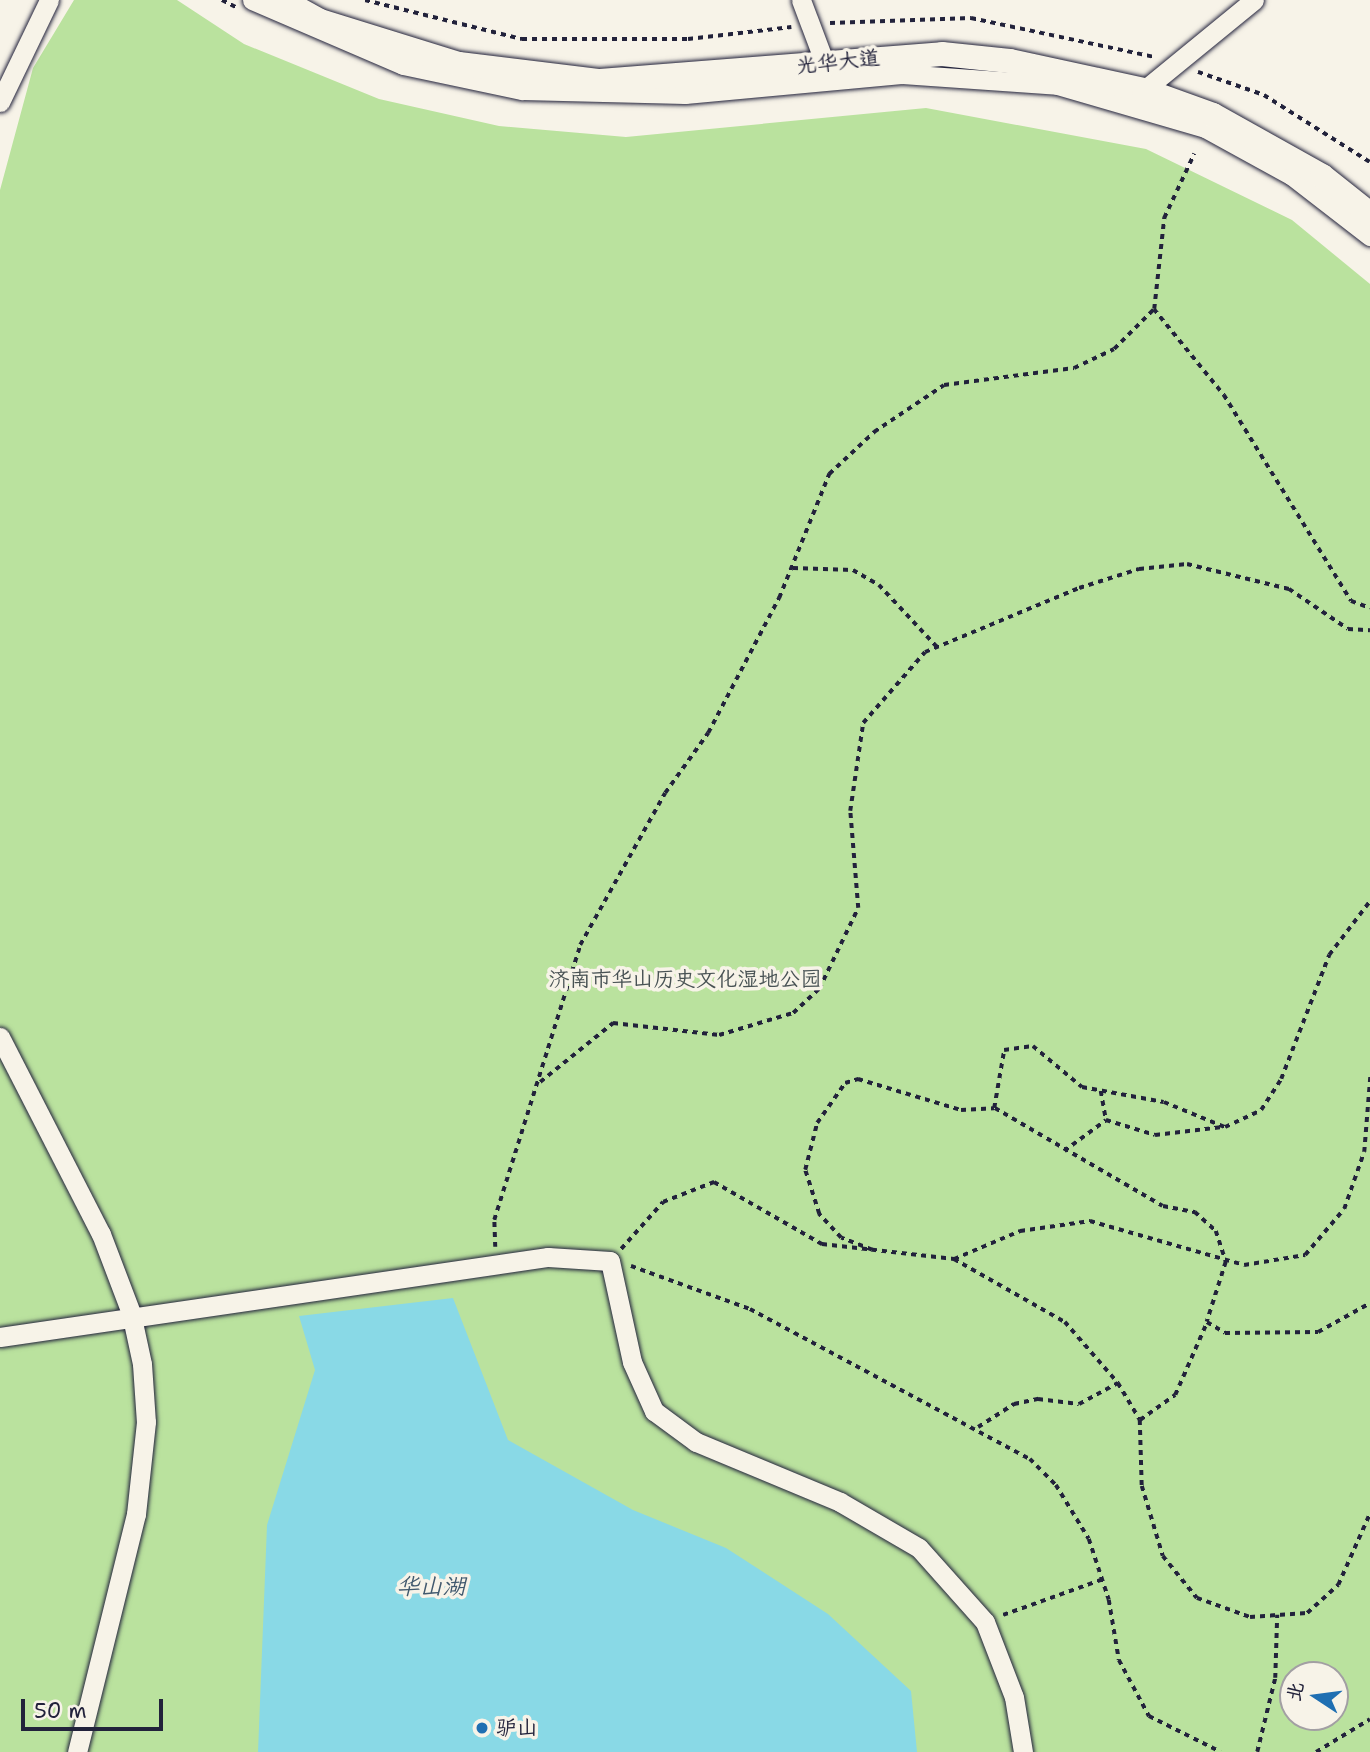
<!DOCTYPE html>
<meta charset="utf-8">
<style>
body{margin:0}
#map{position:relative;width:1370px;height:1752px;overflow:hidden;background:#f7f3e8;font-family:"Shantell Sans","LXGW WenKai TC",sans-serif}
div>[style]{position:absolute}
.green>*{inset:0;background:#bae29e}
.water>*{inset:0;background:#89d9e6}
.path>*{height:3.5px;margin-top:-1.75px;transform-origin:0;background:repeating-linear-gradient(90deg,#22223b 0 5px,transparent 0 10px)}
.roads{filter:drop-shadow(0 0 2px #22223b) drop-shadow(0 0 2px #22223b)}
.minor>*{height:19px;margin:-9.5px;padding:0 9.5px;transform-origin:9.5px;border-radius:9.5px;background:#f7f3e8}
.major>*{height:24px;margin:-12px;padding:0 12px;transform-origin:12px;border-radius:12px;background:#f7f3e8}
.dots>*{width:19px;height:19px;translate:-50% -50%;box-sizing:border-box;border:4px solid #f7f3e8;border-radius:50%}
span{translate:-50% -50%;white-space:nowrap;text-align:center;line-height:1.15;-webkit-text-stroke:7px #f7f3e8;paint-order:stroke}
.street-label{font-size:21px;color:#22223b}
.park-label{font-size:21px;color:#485254}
.poi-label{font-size:21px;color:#22223b}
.left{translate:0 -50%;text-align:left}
.water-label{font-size:23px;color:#41596e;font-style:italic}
.north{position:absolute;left:1279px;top:1661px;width:70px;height:70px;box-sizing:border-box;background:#f7f3e8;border:2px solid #a29fa3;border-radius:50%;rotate:283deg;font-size:19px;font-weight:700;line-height:28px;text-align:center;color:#22223b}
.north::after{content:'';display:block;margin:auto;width:24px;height:32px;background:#1f6fb2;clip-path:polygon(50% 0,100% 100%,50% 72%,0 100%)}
.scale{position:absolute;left:21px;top:1699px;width:142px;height:32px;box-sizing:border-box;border:4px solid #22223b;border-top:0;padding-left:9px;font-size:21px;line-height:24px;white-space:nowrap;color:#22223b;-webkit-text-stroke:5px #f7f3e8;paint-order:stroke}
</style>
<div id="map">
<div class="green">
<div style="clip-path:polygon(evenodd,74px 0,177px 0,244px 44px,379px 99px,499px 126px,626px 137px,926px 108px,1146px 149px,1292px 220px,1370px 284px,1370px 1752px,0 1752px,0 190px,33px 68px,74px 0,1293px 1675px,1335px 1675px,1335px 1717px,1293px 1717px,1293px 1675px)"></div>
</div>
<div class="water">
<div style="clip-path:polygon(453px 1298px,508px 1440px,633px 1510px,726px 1548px,828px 1614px,911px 1691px,917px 1752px,258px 1752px,267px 1525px,315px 1370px,299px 1316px)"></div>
</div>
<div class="path">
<div style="left:222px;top:0;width:16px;rotate:27deg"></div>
<div style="left:365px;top:0;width:162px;rotate:14deg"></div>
<div style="left:522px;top:39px;width:166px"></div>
<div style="left:688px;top:39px;width:104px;rotate:-6.6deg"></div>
<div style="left:830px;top:23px;width:141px;rotate:-2deg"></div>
<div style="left:971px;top:18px;width:187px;rotate:12deg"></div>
<div style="left:1198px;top:72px;width:70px;rotate:19.2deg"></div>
<div style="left:1264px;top:95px;width:125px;rotate:32.3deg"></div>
<div style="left:1154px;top:309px;width:111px;rotate:50.9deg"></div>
<div style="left:1224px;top:395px;width:242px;rotate:58.3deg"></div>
<div style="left:1351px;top:601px;width:20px;rotate:20deg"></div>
<div style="left:793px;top:568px;width:60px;rotate:1.9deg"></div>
<div style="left:853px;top:570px;width:30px;rotate:30deg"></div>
<div style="left:879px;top:585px;width:85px;rotate:46.9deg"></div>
<div style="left:540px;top:1082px;width:94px;rotate:-38.9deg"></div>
<div style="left:613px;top:1023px;width:107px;rotate:6.5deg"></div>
<div style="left:719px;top:1035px;width:77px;rotate:-16.6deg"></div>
<div style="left:793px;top:1013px;width:35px;rotate:-43deg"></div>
<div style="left:819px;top:989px;width:90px;rotate:-64.3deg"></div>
<div style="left:858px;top:908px;width:97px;rotate:-94.7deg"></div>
<div style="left:850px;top:811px;width:89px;rotate:-81.6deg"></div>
<div style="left:863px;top:723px;width:94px;rotate:-48.9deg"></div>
<div style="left:925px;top:652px;width:167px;rotate:-22.6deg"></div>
<div style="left:1079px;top:588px;width:63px;rotate:-17.6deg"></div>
<div style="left:1139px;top:569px;width:48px;rotate:-5.9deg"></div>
<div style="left:1187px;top:564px;width:105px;rotate:13.8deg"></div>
<div style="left:1289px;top:589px;width:71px;rotate:34.1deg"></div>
<div style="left:1348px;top:629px;width:22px;rotate:3deg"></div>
<div style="left:1101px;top:1091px;width:29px;rotate:80deg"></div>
<div style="left:995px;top:1108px;width:194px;rotate:30.3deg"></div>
<div style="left:1163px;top:1206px;width:33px;rotate:11deg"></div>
<div style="left:1195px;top:1212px;width:28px;rotate:42deg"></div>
<div style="left:1216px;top:1231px;width:33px;rotate:72deg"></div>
<div style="left:1226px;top:1262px;width:63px;rotate:107.6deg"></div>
<div style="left:1207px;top:1322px;width:21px;rotate:31deg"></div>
<div style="left:1225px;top:1333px;width:93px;rotate:-0.6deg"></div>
<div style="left:1318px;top:1332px;width:60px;rotate:-29.1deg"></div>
<div style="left:1064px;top:1151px;width:52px;rotate:-36.4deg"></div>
<div style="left:1106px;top:1120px;width:51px;rotate:17deg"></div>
<div style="left:1155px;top:1135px;width:68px;rotate:-6.7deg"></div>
<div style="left:495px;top:1247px;width:27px;rotate:-92deg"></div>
<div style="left:494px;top:1220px;width:288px;rotate:-72.6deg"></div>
<div style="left:580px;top:945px;width:174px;rotate:-60.8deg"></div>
<div style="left:665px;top:793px;width:74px;rotate:-54.4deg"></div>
<div style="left:708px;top:733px;width:153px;rotate:-62.3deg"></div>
<div style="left:779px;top:598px;width:134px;rotate:-68deg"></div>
<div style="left:829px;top:474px;width:62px;rotate:-43deg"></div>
<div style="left:874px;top:432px;width:84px;rotate:-33.9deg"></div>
<div style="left:944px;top:385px;width:131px;rotate:-7.5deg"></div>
<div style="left:1074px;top:368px;width:44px;rotate:-25.4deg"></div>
<div style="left:1114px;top:349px;width:57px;rotate:-45deg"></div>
<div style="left:1154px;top:309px;width:92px;rotate:-83.7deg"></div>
<div style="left:1164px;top:218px;width:71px;rotate:-64.9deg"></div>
<div style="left:621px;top:1249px;width:63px;rotate:-48.2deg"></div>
<div style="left:663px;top:1202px;width:55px;rotate:-21.4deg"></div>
<div style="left:714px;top:1182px;width:125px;rotate:29.9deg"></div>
<div style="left:822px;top:1244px;width:133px;rotate:6.5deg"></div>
<div style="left:954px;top:1259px;width:128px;rotate:29.6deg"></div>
<div style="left:1065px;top:1322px;width:81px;rotate:49deg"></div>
<div style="left:1118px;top:1383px;width:43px;rotate:59.3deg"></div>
<div style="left:1140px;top:1420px;width:66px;rotate:88.3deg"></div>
<div style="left:1142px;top:1486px;width:73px;rotate:73.3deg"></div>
<div style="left:1163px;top:1556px;width:54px;rotate:51deg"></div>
<div style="left:1197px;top:1598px;width:56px;rotate:19.7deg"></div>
<div style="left:1250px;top:1617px;width:57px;rotate:-4deg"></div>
<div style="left:1307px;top:1613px;width:42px;rotate:-42.1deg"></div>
<div style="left:1338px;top:1585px;width:79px;rotate:-66deg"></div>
<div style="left:872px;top:1250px;width:33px;rotate:-159deg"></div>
<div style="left:841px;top:1238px;width:33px;rotate:-133deg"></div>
<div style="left:819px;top:1214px;width:46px;rotate:-107.7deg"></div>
<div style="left:805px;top:1170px;width:49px;rotate:-75.7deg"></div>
<div style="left:817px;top:1123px;width:49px;rotate:-55deg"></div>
<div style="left:845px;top:1083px;width:14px;rotate:-17deg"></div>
<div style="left:858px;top:1079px;width:108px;rotate:16.8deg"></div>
<div style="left:961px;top:1110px;width:33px;rotate:-3deg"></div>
<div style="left:994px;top:1108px;width:59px;rotate:-80.2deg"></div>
<div style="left:1004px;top:1050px;width:29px;rotate:-8deg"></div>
<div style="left:1033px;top:1046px;width:64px;rotate:39.9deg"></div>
<div style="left:1082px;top:1087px;width:83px;rotate:10.4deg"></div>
<div style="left:1164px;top:1102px;width:66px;rotate:22.3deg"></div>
<div style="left:1225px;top:1127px;width:40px;rotate:-25deg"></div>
<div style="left:1261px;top:1110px;width:37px;rotate:-57deg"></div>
<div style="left:1281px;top:1079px;width:133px;rotate:-68.8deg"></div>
<div style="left:1329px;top:955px;width:68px;rotate:-52.8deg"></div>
<div style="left:954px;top:1259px;width:72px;rotate:-23deg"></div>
<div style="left:1020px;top:1231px;width:71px;rotate:-8.1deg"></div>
<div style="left:1090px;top:1221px;width:160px;rotate:15.9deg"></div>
<div style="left:1244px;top:1265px;width:62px;rotate:-9.3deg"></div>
<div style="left:1305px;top:1255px;width:60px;rotate:-49.7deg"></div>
<div style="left:1344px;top:1209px;width:60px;rotate:-70.7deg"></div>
<div style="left:1364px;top:1152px;width:75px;rotate:-85.4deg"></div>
<div style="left:631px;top:1266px;width:127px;rotate:19.9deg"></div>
<div style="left:750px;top:1309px;width:318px;rotate:28.2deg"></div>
<div style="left:1030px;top:1459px;width:37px;rotate:45deg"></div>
<div style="left:1056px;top:1485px;width:63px;rotate:58.6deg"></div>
<div style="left:1089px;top:1539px;width:64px;rotate:71.8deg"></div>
<div style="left:1109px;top:1600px;width:61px;rotate:80.5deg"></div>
<div style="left:1119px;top:1660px;width:64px;rotate:61.8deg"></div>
<div style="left:1149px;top:1716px;width:80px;rotate:26.6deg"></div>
<div style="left:1140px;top:1420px;width:43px;rotate:-35.5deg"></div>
<div style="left:1175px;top:1395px;width:80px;rotate:-66.3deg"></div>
<div style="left:978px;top:1427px;width:43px;rotate:-32.6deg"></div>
<div style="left:1014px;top:1404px;width:25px;rotate:-12deg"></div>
<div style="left:1038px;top:1399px;width:41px;rotate:7deg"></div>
<div style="left:1079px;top:1404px;width:44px;rotate:-28.3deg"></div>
<div style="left:1003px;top:1615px;width:104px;rotate:-19.7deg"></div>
<div style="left:1257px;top:1752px;width:76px;rotate:-76.3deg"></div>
<div style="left:1275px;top:1678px;width:63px;rotate:-88.2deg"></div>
<div style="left:1316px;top:1752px;width:63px;rotate:-31.4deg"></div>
</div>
<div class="roads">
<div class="minor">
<div style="left:252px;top:0;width:164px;rotate:23.3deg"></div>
<div style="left:403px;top:65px;width:122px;rotate:11.9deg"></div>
<div style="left:522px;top:90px;width:163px;rotate:1.4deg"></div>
<div style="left:685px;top:94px;width:217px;rotate:-5.3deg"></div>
<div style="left:901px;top:74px;width:156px;rotate:4deg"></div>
<div style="left:1057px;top:85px;width:154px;rotate:16.2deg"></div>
<div style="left:1205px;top:128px;width:98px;rotate:28.7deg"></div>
<div style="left:1291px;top:175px;width:100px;rotate:37.7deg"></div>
<div style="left:801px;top:0;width:68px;rotate:69.4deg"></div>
<div style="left:1144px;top:90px;width:142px;rotate:-39.3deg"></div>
<div style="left:0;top:102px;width:113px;rotate:-64.3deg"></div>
<div style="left:0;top:1037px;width:221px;rotate:62.9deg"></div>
<div style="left:101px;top:1234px;width:85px;rotate:69.2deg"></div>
<div style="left:131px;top:1313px;width:52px;rotate:77.8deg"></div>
<div style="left:142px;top:1364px;width:58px;rotate:86.1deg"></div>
<div style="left:146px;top:1422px;width:93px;rotate:96.2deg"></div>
<div style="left:136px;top:1514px;width:245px;rotate:103.9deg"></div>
<div style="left:0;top:1337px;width:554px;rotate:-8.31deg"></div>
<div style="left:548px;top:1257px;width:62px;rotate:3.7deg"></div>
<div style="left:610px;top:1261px;width:103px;rotate:77.7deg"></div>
<div style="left:632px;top:1362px;width:54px;rotate:65.8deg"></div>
<div style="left:654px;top:1411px;width:52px;rotate:36.4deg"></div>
<div style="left:696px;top:1442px;width:156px;rotate:22.6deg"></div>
<div style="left:840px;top:1502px;width:91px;rotate:30.2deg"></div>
<div style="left:919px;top:1548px;width:99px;rotate:48.3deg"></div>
<div style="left:985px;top:1622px;width:80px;rotate:68.9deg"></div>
<div style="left:1014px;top:1697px;width:56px;rotate:80.7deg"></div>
</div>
<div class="major">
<div style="left:282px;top:0;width:43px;rotate:28.9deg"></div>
<div style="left:320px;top:21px;width:145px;rotate:17.2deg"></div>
<div style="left:459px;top:64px;width:142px;rotate:6.9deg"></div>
<div style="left:600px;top:81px;width:343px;rotate:-4.5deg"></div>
<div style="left:942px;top:54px;width:68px;rotate:5.9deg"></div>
<div style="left:1010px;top:61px;width:137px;rotate:12.2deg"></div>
<div style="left:1144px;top:90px;width:73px;rotate:19.9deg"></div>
<div style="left:1213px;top:115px;width:125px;rotate:29.2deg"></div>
<div style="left:1322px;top:176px;width:61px;rotate:38.4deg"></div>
</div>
</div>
<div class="dots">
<div style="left:482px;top:1728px;background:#1f6fb2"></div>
</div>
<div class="street-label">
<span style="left:838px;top:62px;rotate:-6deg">光华大道</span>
</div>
<div class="park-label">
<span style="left:685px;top:979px">济南市华山历史文化湿地公园</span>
</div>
<div class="poi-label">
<span class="left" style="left:496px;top:1728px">驴山</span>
</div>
<div class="water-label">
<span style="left:431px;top:1586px">华山湖</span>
</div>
<div class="north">北</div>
<div class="scale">50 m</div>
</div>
